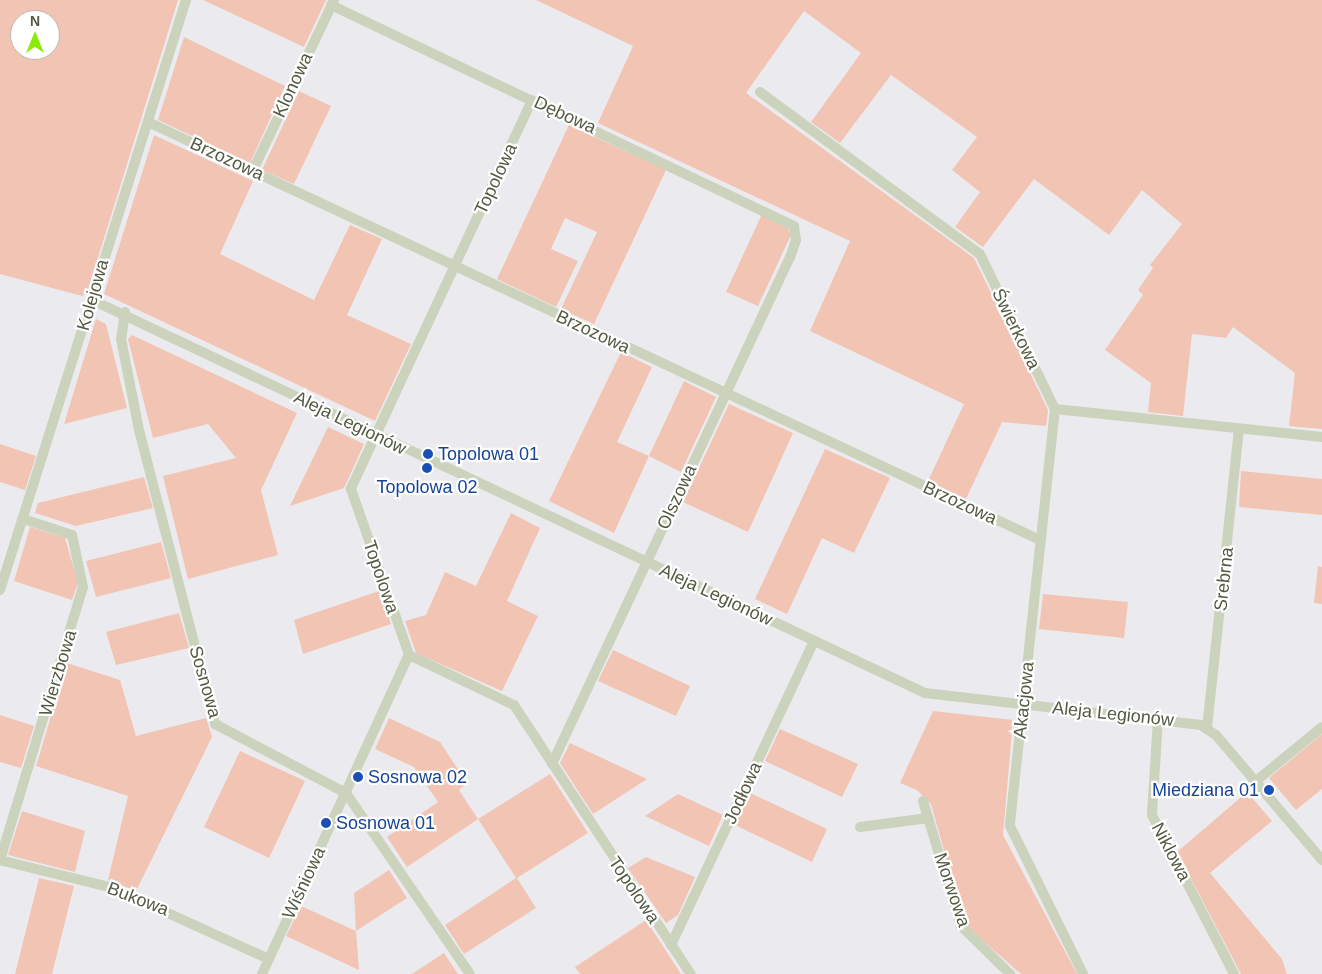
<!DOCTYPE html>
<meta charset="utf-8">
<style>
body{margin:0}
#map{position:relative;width:1322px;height:974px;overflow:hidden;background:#ebebef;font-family:Helvetica,sans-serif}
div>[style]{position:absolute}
.green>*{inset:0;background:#f2c4b3}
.minor>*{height:10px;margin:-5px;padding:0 5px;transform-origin:5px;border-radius:5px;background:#cbd3bd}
.dots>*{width:14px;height:14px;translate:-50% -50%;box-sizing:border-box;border:2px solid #fff;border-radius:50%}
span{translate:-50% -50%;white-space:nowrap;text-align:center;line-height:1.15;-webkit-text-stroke:4.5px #fff;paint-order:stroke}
.street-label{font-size:18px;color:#525a42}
.transit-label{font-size:18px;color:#164399}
.left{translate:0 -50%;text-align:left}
.right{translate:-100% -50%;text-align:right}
.north{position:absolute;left:10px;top:10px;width:50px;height:50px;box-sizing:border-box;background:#fff;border:1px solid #babdb3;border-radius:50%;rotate:0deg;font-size:14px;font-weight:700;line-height:20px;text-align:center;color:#525a42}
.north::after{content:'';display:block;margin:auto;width:18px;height:22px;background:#88ec08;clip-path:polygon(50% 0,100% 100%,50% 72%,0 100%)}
</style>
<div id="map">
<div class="green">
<div style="clip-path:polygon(evenodd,0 0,178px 0,87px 293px,82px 296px,0 274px,0 0,20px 20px,50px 20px,50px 50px,20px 50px,20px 20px)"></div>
<div style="clip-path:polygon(203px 0,326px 0,304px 47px)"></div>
<div style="clip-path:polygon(536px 0,1322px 0,1322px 429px,1289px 426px,1295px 373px,1233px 327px,1226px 338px,1192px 334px,1183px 416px,1148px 412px,1151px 383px,1105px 350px,1143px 295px,1138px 290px,1153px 268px,1150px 265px,1182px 224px,1142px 190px,1109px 235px,1034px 179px,983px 247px,955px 227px,980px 192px,952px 170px,977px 137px,891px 75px,840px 143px,811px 122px,861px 53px,804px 11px,746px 93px,974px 258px,1048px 410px,1046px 426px,1002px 422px,966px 499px,928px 481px,964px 404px,810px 331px,850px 241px,598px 123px,633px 46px)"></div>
<div style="clip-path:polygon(184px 37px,285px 86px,250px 163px,158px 120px)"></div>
<div style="clip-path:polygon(299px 91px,331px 106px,294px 184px,262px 170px)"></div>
<div style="clip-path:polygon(569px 125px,666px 170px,594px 324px,561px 309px,597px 232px,565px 218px,551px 249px,578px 261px,556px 307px,497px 279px)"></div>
<div style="clip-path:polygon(154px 135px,253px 181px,220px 254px,314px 300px,350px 225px,382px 239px,347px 315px,411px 344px,375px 421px,104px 294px)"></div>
<div style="clip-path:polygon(762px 214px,787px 226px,791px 235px,758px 306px,726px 292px)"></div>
<div style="clip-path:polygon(96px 319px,106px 324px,127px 408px,64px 424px)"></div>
<div style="clip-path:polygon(132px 335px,297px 413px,261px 490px,278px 555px,188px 579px,163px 476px,236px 458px,208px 424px,153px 438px,128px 339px)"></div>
<div style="clip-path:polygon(621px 352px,652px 367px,617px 442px,649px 456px,684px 381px,716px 397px,681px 472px,649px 456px,614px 533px,549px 501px)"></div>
<div style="clip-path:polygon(729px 404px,793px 433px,748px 532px,683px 502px)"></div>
<div style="clip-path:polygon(328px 427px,364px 444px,344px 488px,290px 506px)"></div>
<div style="clip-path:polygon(0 444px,36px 456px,25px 490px,0 482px)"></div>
<div style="clip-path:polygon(825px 449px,890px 478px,854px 553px,822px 538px,787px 614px,755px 599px)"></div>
<div style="clip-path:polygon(1241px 471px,1322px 479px,1322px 515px,1239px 507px)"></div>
<div style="clip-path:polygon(144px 477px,153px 508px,76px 526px,35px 513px,38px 503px)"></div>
<div style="clip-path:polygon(511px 513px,540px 528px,507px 601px,538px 616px,502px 691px,416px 653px,405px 621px,426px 615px,445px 572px,476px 586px)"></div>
<div style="clip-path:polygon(30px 527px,65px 538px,78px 583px,72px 600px,14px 581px)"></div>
<div style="clip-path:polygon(161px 542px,171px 578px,96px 597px,86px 561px)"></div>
<div style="clip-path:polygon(1318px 566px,1322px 567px,1322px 604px,1314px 603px)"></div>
<div style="clip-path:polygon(379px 591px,391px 624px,303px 654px,294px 620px)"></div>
<div style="clip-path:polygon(1043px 594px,1128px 602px,1124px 638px,1039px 629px)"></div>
<div style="clip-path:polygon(179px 613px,189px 648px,116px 665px,106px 632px)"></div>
<div style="clip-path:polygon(613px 650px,690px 686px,676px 716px,598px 681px)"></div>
<div style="clip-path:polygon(67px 663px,120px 680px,136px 736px,206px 718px,212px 737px,136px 891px,108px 880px,128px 796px,36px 766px)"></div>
<div style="clip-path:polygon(933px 711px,1013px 720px,1003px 835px,1077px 974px,1021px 974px,965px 925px,931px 804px,917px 790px,900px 783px)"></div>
<div style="clip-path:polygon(0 715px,34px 726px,21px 768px,0 762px)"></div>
<div style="clip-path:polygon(389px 718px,440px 742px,467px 783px,459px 790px,478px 819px,550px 774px,588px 833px,517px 878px,536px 908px,464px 954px,445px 925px,516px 878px,478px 819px,407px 867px,387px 837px,438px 802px,414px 767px,375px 749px)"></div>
<div style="clip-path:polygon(780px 729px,858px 764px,842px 797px,765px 761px)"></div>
<div style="clip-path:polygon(1322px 734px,1322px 789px,1296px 810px,1269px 778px)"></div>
<div style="clip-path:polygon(570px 743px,647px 779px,593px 814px,560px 763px)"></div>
<div style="clip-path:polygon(240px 751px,305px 781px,269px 858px,204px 827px)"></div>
<div style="clip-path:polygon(1247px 792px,1272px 821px,1210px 873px,1282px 959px,1287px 974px,1241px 974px,1177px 852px)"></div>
<div style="clip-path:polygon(750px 793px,827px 829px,812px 862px,735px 825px)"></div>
<div style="clip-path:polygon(678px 794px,723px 815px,709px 846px,645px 816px)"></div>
<div style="clip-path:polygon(22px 811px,85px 831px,75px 872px,8px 855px)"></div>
<div style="clip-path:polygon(646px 857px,695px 877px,678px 915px,666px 923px,628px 868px)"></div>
<div style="clip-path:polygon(389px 870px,407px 898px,356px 931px,359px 970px,286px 936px,301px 906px,356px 931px,354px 893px)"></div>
<div style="clip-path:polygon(39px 878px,74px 886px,52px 974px,15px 974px)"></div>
<div style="clip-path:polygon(646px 920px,681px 974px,580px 974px,575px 967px)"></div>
<div style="clip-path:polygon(444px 953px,458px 974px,412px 974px)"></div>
</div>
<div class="minor">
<div style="left:331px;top:5px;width:513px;rotate:25.52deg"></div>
<div style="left:794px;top:226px;width:14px;rotate:82deg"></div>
<div style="left:796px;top:240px;width:18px;rotate:109deg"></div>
<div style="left:790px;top:257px;width:560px;rotate:115.15deg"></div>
<div style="left:760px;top:92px;width:273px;rotate:36.4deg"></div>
<div style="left:980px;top:254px;width:172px;rotate:64.2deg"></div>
<div style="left:532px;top:100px;width:429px;rotate:115deg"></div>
<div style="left:351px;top:489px;width:176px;rotate:70.7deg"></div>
<div style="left:409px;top:655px;width:116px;rotate:25.5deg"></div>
<div style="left:514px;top:705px;width:322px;rotate:56.7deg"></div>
<div style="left:148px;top:122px;width:985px;rotate:25.11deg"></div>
<div style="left:253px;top:170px;width:188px;rotate:-64.5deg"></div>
<div style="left:92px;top:300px;width:921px;rotate:25.26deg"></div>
<div style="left:925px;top:693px;width:278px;rotate:6.6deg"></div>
<div style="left:1201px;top:725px;width:18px;rotate:34deg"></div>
<div style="left:1216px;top:735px;width:164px;rotate:49.7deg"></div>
<div style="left:125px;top:312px;width:27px;rotate:98deg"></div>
<div style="left:121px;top:339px;width:93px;rotate:78.8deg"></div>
<div style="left:139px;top:430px;width:304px;rotate:75.5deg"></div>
<div style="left:215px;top:724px;width:148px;rotate:27.8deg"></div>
<div style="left:346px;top:793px;width:219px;rotate:55.6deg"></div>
<div style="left:1055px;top:409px;width:419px;rotate:96.2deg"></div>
<div style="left:1010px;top:826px;width:165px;rotate:63.7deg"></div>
<div style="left:1055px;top:409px;width:268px;rotate:6deg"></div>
<div style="left:0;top:590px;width:619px;rotate:-72.5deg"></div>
<div style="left:1158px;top:719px;width:96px;rotate:93.6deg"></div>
<div style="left:1152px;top:815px;width:179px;rotate:62.7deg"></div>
<div style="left:1207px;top:728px;width:301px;rotate:-83.9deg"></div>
<div style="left:1256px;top:781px;width:85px;rotate:-39.3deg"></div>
<div style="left:923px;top:801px;width:131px;rotate:73.1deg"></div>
<div style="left:961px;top:926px;width:69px;rotate:44.4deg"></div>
<div style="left:860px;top:827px;width:69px;rotate:-7.5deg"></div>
<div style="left:0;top:860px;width:285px;rotate:-73.1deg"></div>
<div style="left:83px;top:587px;width:53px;rotate:-101.9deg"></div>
<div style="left:72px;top:535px;width:52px;rotate:-161.9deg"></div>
<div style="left:0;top:860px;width:116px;rotate:13.9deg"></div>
<div style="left:113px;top:888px;width:171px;rotate:24.5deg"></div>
<div style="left:671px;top:945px;width:336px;rotate:-64.8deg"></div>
<div style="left:262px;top:974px;width:351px;rotate:-65.3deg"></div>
</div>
<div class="dots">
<div style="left:428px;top:454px;background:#1a4fb4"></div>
<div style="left:427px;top:468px;background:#1a4fb4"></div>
<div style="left:358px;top:777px;background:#1a4fb4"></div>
<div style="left:1269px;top:790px;background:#1a4fb4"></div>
<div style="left:326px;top:823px;background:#1a4fb4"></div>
</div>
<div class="street-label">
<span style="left:293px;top:85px;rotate:-65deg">Klonowa</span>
<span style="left:565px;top:115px;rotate:25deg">Dębowa</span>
<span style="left:227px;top:159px;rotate:25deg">Brzozowa</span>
<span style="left:496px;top:179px;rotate:-65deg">Topolowa</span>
<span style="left:93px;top:295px;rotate:-74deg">Kolejowa</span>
<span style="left:1016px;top:329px;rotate:64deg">Świerkowa</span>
<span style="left:593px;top:332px;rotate:25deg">Brzozowa</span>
<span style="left:350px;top:423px;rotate:26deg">Aleja Legionów</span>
<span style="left:677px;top:497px;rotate:-65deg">Olszowa</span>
<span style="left:960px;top:503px;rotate:25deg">Brzozowa</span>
<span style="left:381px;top:577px;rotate:71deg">Topolowa</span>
<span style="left:1224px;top:579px;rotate:-84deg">Srebrna</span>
<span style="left:716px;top:595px;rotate:25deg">Aleja Legionów</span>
<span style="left:58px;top:673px;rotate:-73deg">Wierzbowa</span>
<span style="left:205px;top:682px;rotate:74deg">Sosnowa</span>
<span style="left:1024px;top:700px;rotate:-84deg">Akacjowa</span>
<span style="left:1113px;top:714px;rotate:6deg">Aleja Legionów</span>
<span style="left:743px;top:793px;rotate:-65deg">Jodłowa</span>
<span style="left:1171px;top:852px;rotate:62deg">Niklowa</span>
<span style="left:304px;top:883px;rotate:-65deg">Wiśniowa</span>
<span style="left:634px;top:890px;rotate:56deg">Topolowa</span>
<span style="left:952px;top:890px;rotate:71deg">Morwowa</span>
<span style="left:138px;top:899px;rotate:21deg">Bukowa</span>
</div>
<div class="transit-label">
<span class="left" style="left:438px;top:454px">Topolowa 01</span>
<span style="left:427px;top:487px">Topolowa 02</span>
<span class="left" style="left:368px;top:777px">Sosnowa 02</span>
<span class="right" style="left:1259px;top:790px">Miedziana 01</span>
<span class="left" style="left:336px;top:823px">Sosnowa 01</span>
</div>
<div class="north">N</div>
</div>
